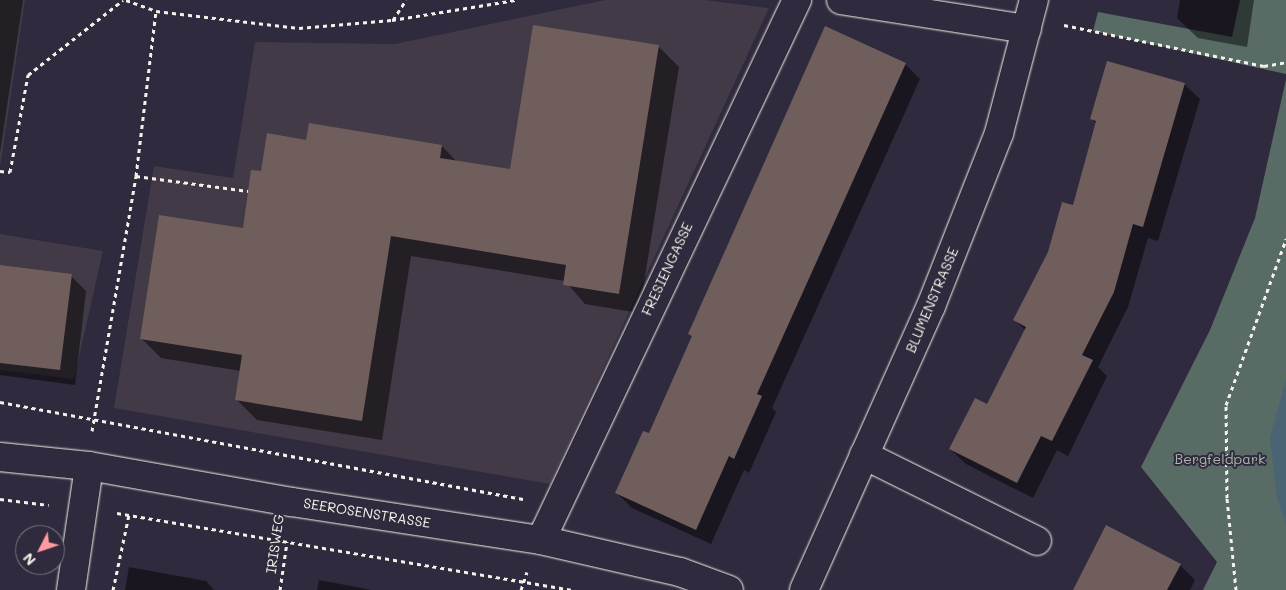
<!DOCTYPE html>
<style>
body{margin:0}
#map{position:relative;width:1286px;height:590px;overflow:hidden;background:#2f2a3d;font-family:Mali,sans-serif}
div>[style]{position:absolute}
.built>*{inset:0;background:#423a46}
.green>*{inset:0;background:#586c65}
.water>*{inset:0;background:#4b6473}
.shadow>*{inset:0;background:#0007}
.building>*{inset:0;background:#6f5e5c}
.path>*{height:3px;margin-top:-1.5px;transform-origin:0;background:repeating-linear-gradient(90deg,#f4f1e8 0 4px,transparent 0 8px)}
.roads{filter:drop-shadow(0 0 1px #f4f1e8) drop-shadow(0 0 1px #f4f1e8)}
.minor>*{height:28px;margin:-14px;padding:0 14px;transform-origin:14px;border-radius:14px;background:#2f2a3d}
span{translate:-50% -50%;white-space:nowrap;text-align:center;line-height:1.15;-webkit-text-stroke:4px #2f2a3d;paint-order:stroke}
.street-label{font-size:14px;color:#f4f1e8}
.park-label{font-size:14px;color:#aeb5ad}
.north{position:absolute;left:15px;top:525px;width:50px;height:50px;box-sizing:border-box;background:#2f2a3d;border:1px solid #7e7a81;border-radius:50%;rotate:229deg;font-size:14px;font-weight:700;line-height:20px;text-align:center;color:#f4f1e8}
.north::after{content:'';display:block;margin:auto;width:18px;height:22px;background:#ff9aa2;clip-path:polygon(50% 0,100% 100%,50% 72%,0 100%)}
</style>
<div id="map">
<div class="built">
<div style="clip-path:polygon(0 0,25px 0,0 167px)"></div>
<div style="clip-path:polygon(605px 0,705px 0,769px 8px,550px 484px,114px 408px,154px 166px,233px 178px,255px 42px,395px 44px)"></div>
<div style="clip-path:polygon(0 234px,103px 251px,74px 379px,0 370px)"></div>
</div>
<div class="green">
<div style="clip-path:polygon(1240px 0,1286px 0,1286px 74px,1093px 31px,1098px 12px,1232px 37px)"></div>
<div style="clip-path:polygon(1286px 79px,1286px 590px,1203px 590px,1217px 562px,1141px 467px,1210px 330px,1255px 218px)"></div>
</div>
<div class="water">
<div style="clip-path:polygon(1286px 379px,1286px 525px,1277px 498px,1270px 438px)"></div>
</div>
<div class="shadow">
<div style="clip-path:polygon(0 0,23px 0,0 153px)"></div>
<div style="clip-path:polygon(1180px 0,1254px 0,1247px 47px,1198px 38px,1177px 18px)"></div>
<div style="clip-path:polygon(658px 46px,679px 67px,639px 313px,585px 304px,565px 281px,411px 256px,382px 440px,257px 420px,237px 400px,241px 371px,161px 358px,141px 338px,244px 230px,262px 173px,307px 141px,442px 146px,457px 162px,511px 171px)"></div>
<div style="clip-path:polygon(905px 64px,920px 79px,772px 408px,776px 412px,749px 473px,744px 470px,711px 544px,632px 508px,617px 493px,650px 435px,693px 337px,689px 334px)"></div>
<div style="clip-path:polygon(1184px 84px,1200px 99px,1158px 241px,1148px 238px,1128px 307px,1098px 367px,1107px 376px,1068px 456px,1057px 450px,1033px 498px,966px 464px,950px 449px,988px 406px,1026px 331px,1015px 320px,1074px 207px,1097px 124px,1092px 119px)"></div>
<div style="clip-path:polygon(0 266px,71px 276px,86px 291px,75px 385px,0 375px)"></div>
<div style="clip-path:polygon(1180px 565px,1195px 580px,1190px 590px,1074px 590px)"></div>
<div style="clip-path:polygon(129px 567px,206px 581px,214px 590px,125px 590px)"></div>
<div style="clip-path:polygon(319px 580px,372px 590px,317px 590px)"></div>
</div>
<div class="building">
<div style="clip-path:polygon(533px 25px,659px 45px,619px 294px,563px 285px,566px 265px,391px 236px,362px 421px,235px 400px,242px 355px,140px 339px,159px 215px,243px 228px,251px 170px,261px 171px,267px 133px,306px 140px,309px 123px,442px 145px,440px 158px,510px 169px)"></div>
<div style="clip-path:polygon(825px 26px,906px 63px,757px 394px,762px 396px,734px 459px,729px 456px,696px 530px,615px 493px,643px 431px,649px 433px,692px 336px,688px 334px)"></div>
<div style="clip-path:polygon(1107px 61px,1185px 83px,1143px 227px,1133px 224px,1114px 292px,1082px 355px,1093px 360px,1052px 441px,1041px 436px,1017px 483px,949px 449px,975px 398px,987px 404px,1026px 327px,1013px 320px,1048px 252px,1062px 202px,1073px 205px,1096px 121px,1090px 119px)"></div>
<div style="clip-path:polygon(0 265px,72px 274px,60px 370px,0 363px)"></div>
<div style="clip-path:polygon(1106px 525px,1181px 564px,1167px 590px,1073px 590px)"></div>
</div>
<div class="path">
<div style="left:126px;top:0;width:32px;rotate:20deg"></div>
<div style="left:156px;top:11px;width:144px;rotate:6.8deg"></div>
<div style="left:299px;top:28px;width:93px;rotate:-4.9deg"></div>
<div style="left:392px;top:20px;width:126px;rotate:-9.2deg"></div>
<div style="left:393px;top:20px;width:24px;rotate:-57deg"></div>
<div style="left:1064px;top:25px;width:204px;rotate:11.6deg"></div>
<div style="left:1264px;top:66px;width:22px;rotate:-10deg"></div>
<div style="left:0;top:171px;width:10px;rotate:6deg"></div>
<div style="left:10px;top:172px;width:99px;rotate:-79.5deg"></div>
<div style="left:28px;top:75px;width:121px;rotate:-38.3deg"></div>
<div style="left:136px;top:176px;width:113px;rotate:7.6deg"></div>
<div style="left:0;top:402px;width:532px;rotate:10.51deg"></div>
<div style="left:92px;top:431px;width:259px;rotate:-80.2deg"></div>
<div style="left:136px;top:176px;width:166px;rotate:-83.1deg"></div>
<div style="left:0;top:499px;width:49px;rotate:7deg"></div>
<div style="left:117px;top:513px;width:462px;rotate:9.6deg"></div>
<div style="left:113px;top:590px;width:77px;rotate:-78deg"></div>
<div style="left:280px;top:590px;width:49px;rotate:-81.7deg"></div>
<div style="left:521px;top:590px;width:19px;rotate:-72deg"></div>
<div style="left:1236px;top:590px;width:92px;rotate:-95.6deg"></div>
<div style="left:1227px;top:498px;width:93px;rotate:-90.6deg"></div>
<div style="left:1226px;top:405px;width:177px;rotate:-70.1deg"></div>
</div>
<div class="roads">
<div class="minor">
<div style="left:841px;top:0;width:188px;rotate:8.9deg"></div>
<div style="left:864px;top:455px;width:193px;rotate:26.4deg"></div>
<div style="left:0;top:457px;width:89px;rotate:5.8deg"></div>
<div style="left:89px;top:466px;width:206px;rotate:10.1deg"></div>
<div style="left:292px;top:502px;width:252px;rotate:8.7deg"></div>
<div style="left:541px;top:540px;width:143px;rotate:13deg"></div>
<div style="left:680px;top:572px;width:52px;rotate:20.2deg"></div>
<div style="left:541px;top:540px;width:598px;rotate:-64.64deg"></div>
<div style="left:71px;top:590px;width:125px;rotate:-81.7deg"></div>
<div style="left:804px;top:590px;width:311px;rotate:-65.9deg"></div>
<div style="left:931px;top:306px;width:186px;rotate:-68.5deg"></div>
<div style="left:999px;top:133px;width:138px;rotate:-75.3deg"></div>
</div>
</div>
<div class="street-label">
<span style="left:667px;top:269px;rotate:-65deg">FRESIENGASSE</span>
<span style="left:932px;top:300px;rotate:-67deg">BLUMENSTRASSE</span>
<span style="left:367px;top:513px;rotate:9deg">SEEROSENSTRASSE</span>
<span style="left:275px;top:544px;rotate:-82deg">IRISWEG</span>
</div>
<div class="park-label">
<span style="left:1220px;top:459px">Bergfeldpark</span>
</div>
<div class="north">N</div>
</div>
